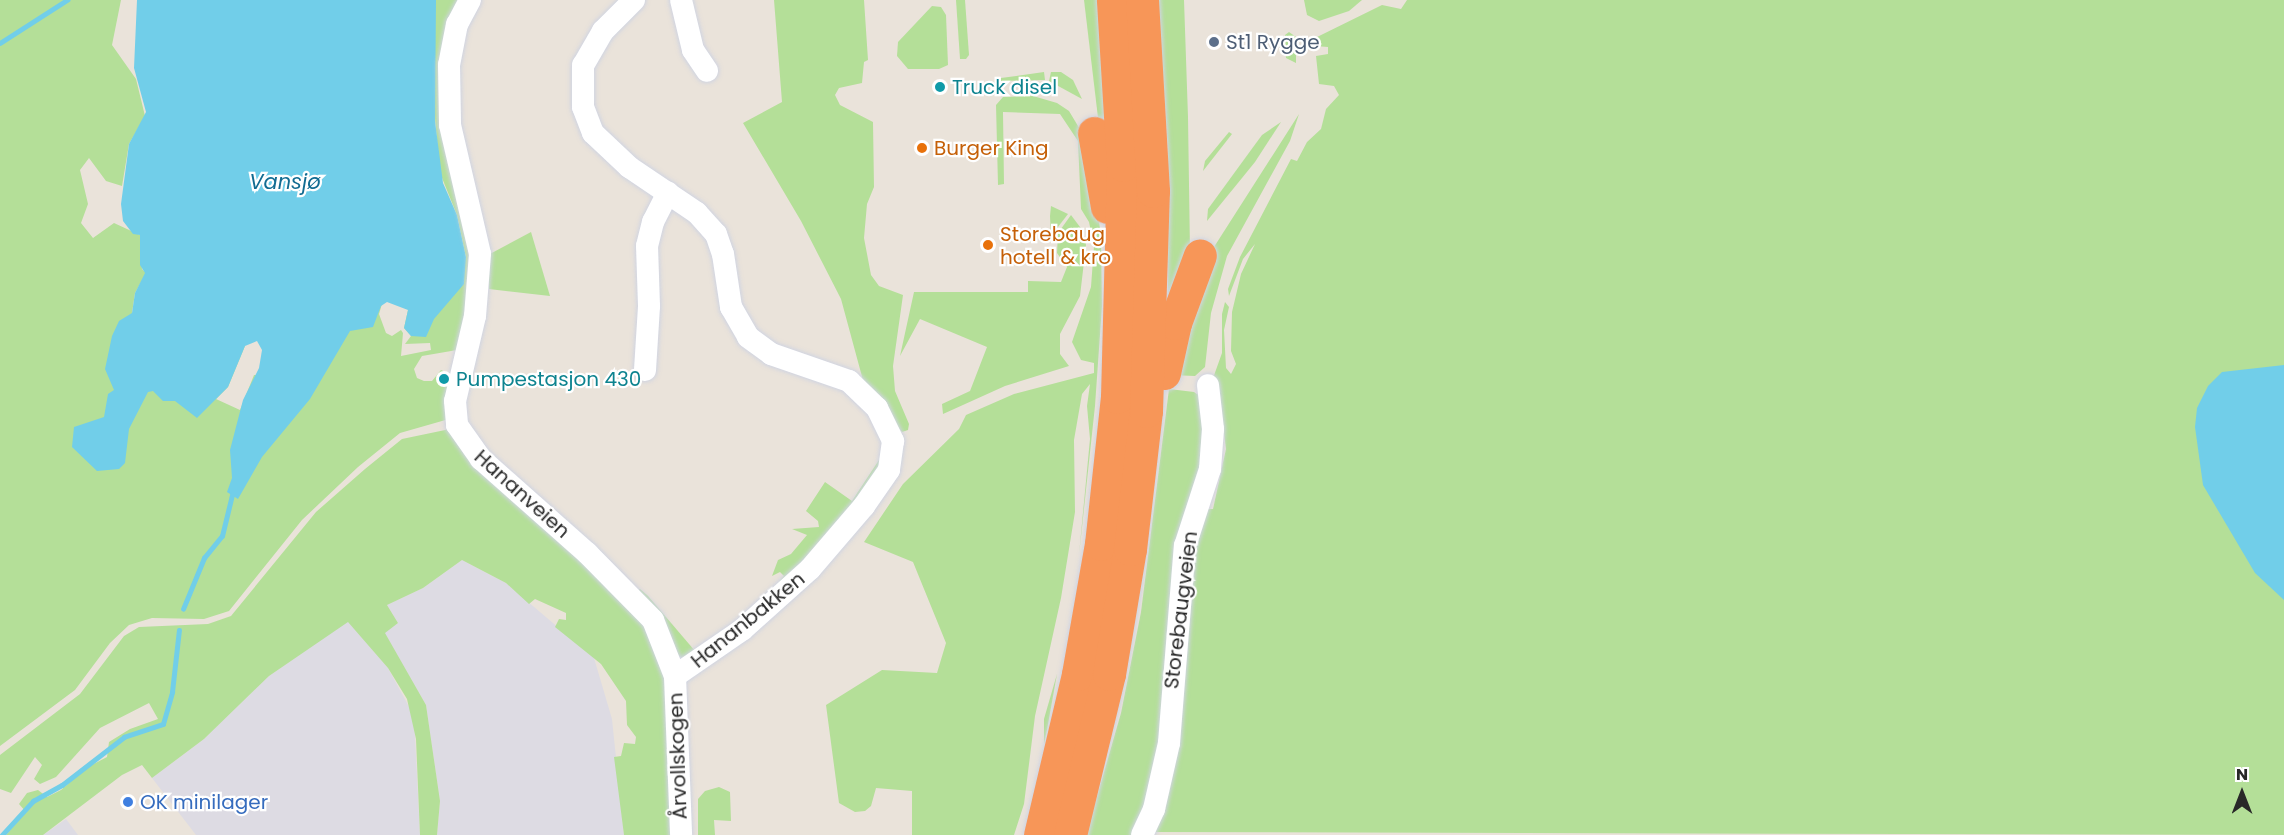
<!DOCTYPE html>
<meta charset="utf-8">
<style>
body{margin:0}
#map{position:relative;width:2284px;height:835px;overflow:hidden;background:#eae3da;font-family:Poppins,sans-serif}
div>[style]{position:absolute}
.industrial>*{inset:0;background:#dddbe3}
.green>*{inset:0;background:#b4df98}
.water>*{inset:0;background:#71cee9}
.stream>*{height:4.5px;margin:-2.25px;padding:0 2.25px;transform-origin:2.25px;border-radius:2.25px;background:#71cee9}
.roads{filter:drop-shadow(0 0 2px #d0d4e1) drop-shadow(0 0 2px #d0d4e1)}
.minor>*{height:22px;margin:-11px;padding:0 11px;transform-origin:11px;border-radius:11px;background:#fff}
.highway>*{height:33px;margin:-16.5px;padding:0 16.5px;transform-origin:16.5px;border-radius:16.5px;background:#f79658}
.dots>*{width:16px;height:16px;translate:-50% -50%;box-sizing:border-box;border:3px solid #fff;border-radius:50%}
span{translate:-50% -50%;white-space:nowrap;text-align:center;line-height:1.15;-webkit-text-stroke:4.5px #fff;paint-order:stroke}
.service-label{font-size:20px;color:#4e5e75}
.left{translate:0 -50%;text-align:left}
.culture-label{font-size:20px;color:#0d838f}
.food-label{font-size:20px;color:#c56008}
.street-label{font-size:20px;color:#282828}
.shop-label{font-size:20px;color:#366cbe}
.water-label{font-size:21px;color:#126c92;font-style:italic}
.north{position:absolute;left:2212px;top:763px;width:60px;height:60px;-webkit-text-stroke:4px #fff;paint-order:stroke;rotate:0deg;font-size:16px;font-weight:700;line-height:24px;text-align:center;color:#282828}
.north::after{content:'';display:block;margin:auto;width:21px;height:27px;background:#282828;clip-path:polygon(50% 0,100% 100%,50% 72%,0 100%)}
</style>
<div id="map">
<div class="industrial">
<div style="clip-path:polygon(462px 560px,506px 583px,594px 658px,612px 719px,624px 835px,437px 835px,440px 801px,426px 705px,384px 632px,398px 623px,387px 605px,423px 588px)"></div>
<div style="clip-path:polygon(348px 621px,388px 668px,414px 716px,420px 835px,196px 835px,152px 778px,204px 739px,269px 676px)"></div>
<div style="clip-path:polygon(66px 819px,78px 835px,43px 835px)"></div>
</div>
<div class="green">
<div style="clip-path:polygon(0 0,121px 0,112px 45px,136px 79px,145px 116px,129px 144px,122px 186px,106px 181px,89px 158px,80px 170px,88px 204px,81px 223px,93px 238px,114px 223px,140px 235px,142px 269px,146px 273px,135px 293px,132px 313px,245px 346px,228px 387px,216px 399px,240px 410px,254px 375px,324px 371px,332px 357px,326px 342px,382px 304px,379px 314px,386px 333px,392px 336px,401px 330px,403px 333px,401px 356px,431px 350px,430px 343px,405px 344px,411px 336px,404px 328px,408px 310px,466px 257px,457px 215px,440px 173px,424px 0,460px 0,458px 183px,473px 282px,457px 350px,422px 356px,414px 369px,417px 378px,424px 381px,432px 381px,441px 370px,450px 374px,449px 419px,400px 433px,358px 467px,302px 520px,229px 611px,204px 619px,152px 618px,129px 625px,110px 643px,75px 690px,0 746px)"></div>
<div style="clip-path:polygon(774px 0,864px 0,868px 60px,864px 62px,862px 83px,839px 88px,835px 95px,840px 105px,873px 122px,874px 187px,867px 204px,864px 238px,871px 275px,879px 286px,903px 295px,893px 366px,895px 391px,909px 424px,908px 430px,902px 432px,864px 384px,841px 299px,801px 221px,743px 123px,782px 102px)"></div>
<div style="clip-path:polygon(956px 0,965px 0,969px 55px,966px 59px,960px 59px)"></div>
<div style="clip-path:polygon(1084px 0,1097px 0,1107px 134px,1099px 126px)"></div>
<div style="clip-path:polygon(1158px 0,1184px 0,1188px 117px,1190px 252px,1168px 306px,1168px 152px)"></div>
<div style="clip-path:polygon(1304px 0,1362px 0,1349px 11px,1319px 21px,1307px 15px)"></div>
<div style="clip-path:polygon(1407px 0,2284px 0,2284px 835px,1150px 832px,1186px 576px,1206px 509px,1213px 509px,1226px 449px,1222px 417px,1212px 381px,1222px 353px,1222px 314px,1225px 302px,1229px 307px,1224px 330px,1226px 368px,1231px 374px,1236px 364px,1231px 351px,1232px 312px,1241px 274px,1255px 244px,1243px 259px,1229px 296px,1228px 289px,1240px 257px,1291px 159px,1297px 161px,1307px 142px,1321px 129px,1326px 109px,1339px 95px,1334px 86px,1319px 84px,1316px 56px,1328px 54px,1328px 47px,1315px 46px,1313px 39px,1382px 5px,1401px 9px)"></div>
<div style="clip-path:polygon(932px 6px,941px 7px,946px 15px,948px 65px,939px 69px,908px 69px,897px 56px,898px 42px)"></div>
<div style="clip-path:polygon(1289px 32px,1296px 37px,1296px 63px,1286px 58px,1285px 35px)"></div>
<div style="clip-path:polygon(1044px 72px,1045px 80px,1001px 81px,1001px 78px)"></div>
<div style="clip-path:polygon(1051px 72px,1061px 72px,1073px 80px,1082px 99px,1049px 81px)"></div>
<div style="clip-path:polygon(1033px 96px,1057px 103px,1069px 111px,1084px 136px,1101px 234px,1102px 306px,1095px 406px,1079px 555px,1090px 439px,1087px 406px,1090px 384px,1082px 394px,1074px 440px,1075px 512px,1061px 598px,1035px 716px,1024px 804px,1014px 835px,912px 835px,912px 791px,876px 788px,871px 806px,865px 811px,855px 812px,839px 803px,826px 705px,882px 670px,937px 673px,946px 643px,913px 562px,864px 542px,903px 484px,959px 429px,966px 415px,1014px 394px,1094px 373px,1094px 363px,1081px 360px,1072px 342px,1091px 287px,1094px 246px,1089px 222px,1081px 209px,1078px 141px,1060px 114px,1003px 112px,1004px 184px,998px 185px,996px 105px,1003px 97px)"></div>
<div style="clip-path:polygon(1299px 114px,1290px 141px,1227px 256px,1211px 313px,1205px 367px,1195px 376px,1171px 375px,1214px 247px)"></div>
<div style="clip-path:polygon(1281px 122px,1255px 162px,1207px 221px,1208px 209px,1251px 150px,1262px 135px)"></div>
<div style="clip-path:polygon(1229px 132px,1232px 134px,1203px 171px,1205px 161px)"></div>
<div style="clip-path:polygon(1051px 206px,1068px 214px,1051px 236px,1050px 216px)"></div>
<div style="clip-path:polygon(1071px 215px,1083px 231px,1086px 245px,1080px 296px,1060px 334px,1060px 354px,1069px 366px,1005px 386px,943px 414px,942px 404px,970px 391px,987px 347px,920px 319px,900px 356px,914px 292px,1028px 292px,1028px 281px,1061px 282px,1067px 267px,1057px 253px,1058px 233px)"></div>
<div style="clip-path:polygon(531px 232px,550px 296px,489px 289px,488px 255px)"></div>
<div style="clip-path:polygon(1169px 389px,1194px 392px,1201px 397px,1208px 415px,1162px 753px,1136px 835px,1086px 835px,1121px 713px,1141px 612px)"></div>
<div style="clip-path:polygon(450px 429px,632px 605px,666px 666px,673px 835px,624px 835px,614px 757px,621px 756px,624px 743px,635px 744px,636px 737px,627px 725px,626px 701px,601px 664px,555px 627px,559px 619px,566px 620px,566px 613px,535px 599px,529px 604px,506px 583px,462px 560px,423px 588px,387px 605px,398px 623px,385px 633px,426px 705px,440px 801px,437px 835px,420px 835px,416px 739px,407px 699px,388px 668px,348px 622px,269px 676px,204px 739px,152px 778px,142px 765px,122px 775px,43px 835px,6px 835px,26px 812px,19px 804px,27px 793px,38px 790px,47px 797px,61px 790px,86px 768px,107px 757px,109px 742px,130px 729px,158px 719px,149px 703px,100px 728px,56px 777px,40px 784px,34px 779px,42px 765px,35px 757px,11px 793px,0 789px,0 755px,80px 694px,124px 636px,139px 627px,208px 624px,231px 616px,316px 512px,365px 469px,402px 439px)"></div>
<div style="clip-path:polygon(881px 457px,887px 458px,819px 549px,757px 607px,784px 576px,780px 572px,772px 576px,778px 560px,791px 554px,807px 535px,792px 529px,819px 527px,818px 521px,806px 511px,825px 482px,852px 501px)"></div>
<div style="clip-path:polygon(640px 589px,648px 596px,695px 651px,682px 658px,676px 654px,637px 591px)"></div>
<div style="clip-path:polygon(1057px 674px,1047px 730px,1044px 744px,1044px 719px)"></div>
<div style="clip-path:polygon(719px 787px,730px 792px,731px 821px,714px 820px,715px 835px,698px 835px,698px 799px,705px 791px)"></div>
</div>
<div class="water">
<div style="clip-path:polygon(137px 0,436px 0,435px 121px,443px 183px,457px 215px,466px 257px,464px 284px,434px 319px,426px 337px,411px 336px,404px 328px,408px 310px,387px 302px,381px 306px,373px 327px,350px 331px,310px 399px,262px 457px,238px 499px,227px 492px,232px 478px,230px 450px,243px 400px,259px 368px,262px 350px,257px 341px,245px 346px,228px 387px,197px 418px,175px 401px,163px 401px,153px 391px,148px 392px,129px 429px,125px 463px,119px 469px,97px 471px,72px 447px,74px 427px,104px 417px,108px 394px,114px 390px,105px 369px,112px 336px,119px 321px,132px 313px,135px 293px,145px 273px,140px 265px,140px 235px,133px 234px,123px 221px,121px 204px,129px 144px,146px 112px,134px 68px)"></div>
<div style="clip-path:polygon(2284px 365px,2284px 600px,2255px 573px,2203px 485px,2195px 427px,2197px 408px,2208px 386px,2222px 372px)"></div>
</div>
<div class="stream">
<div style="left:0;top:43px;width:80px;rotate:-32.7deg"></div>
<div style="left:183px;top:609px;width:55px;rotate:-67.6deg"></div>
<div style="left:204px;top:558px;width:28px;rotate:-51deg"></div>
<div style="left:222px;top:536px;width:42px;rotate:-76.3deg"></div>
<div style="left:2px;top:835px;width:46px;rotate:-47.6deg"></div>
<div style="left:33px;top:801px;width:33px;rotate:-29deg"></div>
<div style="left:62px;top:785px;width:78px;rotate:-37.7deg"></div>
<div style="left:124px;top:737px;width:41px;rotate:-18.4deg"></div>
<div style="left:163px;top:724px;width:33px;rotate:-74deg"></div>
<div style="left:172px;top:692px;width:62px;rotate:-83.6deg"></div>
</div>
<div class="roads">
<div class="minor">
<div style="left:470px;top:0;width:27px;rotate:118deg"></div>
<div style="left:457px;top:24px;width:42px;rotate:101deg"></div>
<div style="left:449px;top:65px;width:60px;rotate:89deg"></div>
<div style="left:450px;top:125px;width:132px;rotate:76.9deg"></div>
<div style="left:480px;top:254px;width:62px;rotate:94.6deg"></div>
<div style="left:475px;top:316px;width:87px;rotate:103.2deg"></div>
<div style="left:455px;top:401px;width:24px;rotate:85deg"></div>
<div style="left:457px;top:425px;width:42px;rotate:54.8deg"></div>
<div style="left:481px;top:459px;width:142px;rotate:41.6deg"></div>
<div style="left:587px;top:553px;width:94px;rotate:45.4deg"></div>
<div style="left:653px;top:620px;width:60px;rotate:68.6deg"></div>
<div style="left:675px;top:676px;width:159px;rotate:87.8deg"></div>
<div style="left:634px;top:0;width:44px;rotate:135deg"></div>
<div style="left:603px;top:31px;width:39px;rotate:120deg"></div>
<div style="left:583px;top:65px;width:42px;rotate:90deg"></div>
<div style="left:583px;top:107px;width:28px;rotate:69deg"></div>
<div style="left:593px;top:133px;width:50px;rotate:43.4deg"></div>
<div style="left:629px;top:167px;width:82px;rotate:34.1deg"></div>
<div style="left:697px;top:213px;width:28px;rotate:48deg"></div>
<div style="left:716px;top:234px;width:21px;rotate:71deg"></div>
<div style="left:723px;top:254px;width:54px;rotate:81.4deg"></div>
<div style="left:731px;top:307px;width:34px;rotate:60deg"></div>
<div style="left:748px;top:337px;width:29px;rotate:36deg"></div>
<div style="left:771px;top:354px;width:83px;rotate:19.1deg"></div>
<div style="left:849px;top:381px;width:39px;rotate:44deg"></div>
<div style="left:877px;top:408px;width:37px;rotate:64deg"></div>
<div style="left:893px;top:441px;width:29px;rotate:98deg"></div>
<div style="left:889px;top:470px;width:44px;rotate:124.8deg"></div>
<div style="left:864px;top:506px;width:83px;rotate:130.6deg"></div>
<div style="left:810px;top:569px;width:91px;rotate:138.1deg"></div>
<div style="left:742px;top:630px;width:81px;rotate:145.5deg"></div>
<div style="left:681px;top:0;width:51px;rotate:76.5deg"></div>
<div style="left:693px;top:50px;width:25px;rotate:56deg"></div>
<div style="left:645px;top:370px;width:64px;rotate:-86.4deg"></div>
<div style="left:649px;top:306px;width:60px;rotate:-91.9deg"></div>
<div style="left:647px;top:246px;width:25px;rotate:-76deg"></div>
<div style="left:653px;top:222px;width:33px;rotate:-63deg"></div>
<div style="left:1142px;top:835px;width:29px;rotate:-65deg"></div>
<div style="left:1154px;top:809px;width:68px;rotate:-77.2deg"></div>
<div style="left:1169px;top:743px;width:198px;rotate:-85.4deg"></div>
<div style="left:1185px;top:546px;width:81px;rotate:-72deg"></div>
<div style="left:1210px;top:469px;width:40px;rotate:-85.7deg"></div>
<div style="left:1213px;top:429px;width:44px;rotate:-96.5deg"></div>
</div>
<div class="highway">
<div style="left:1094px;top:133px;width:75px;rotate:80deg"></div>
<div style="left:1164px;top:373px;width:51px;rotate:-77.6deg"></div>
<div style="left:1175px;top:323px;width:72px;rotate:-69.8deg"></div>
<div style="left:1040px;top:835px;width:165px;rotate:-76.7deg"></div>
<div style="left:1078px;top:674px;width:132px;rotate:-80deg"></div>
<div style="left:1101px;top:544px;width:148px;rotate:-83.8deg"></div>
<div style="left:1117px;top:397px;width:232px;rotate:-88.5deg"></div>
<div style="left:1123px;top:165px;width:165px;rotate:-93.5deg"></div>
<div style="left:1070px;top:835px;width:166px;rotate:-76.4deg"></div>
<div style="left:1109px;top:674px;width:127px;rotate:-80.5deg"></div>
<div style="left:1130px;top:549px;width:139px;rotate:-83.4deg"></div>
<div style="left:1146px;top:411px;width:220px;rotate:-88.2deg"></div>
<div style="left:1153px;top:191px;width:191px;rotate:-93.3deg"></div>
</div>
</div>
<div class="dots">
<div style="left:1214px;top:42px;background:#5c6f8a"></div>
<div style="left:940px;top:87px;background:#0f9aa8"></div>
<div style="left:922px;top:148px;background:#e8710a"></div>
<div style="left:988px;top:245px;background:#e8710a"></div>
<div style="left:444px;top:379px;background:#0f9aa8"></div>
<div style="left:128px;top:802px;background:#3f7fe0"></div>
</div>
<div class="service-label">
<span class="left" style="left:1226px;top:42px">St1 Rygge</span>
</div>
<div class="culture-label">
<span class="left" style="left:952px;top:87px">Truck disel</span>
<span class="left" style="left:456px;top:379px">Pumpestasjon 430</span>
</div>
<div class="food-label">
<span class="left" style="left:934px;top:148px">Burger King</span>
<span class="left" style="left:1000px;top:246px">Storebaug<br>hotell &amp; kro</span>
</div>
<div class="street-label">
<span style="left:522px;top:494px;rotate:42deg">Hananveien</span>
<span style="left:1181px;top:610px;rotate:-83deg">Storebaugveien</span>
<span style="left:748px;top:620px;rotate:-39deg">Hananbakken</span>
<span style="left:678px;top:756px;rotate:-92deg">Årvollskogen</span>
</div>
<div class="shop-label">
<span class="left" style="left:140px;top:802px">OK minilager</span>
</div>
<div class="water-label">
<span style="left:285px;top:182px">Vansjø</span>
</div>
<div class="north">N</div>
</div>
